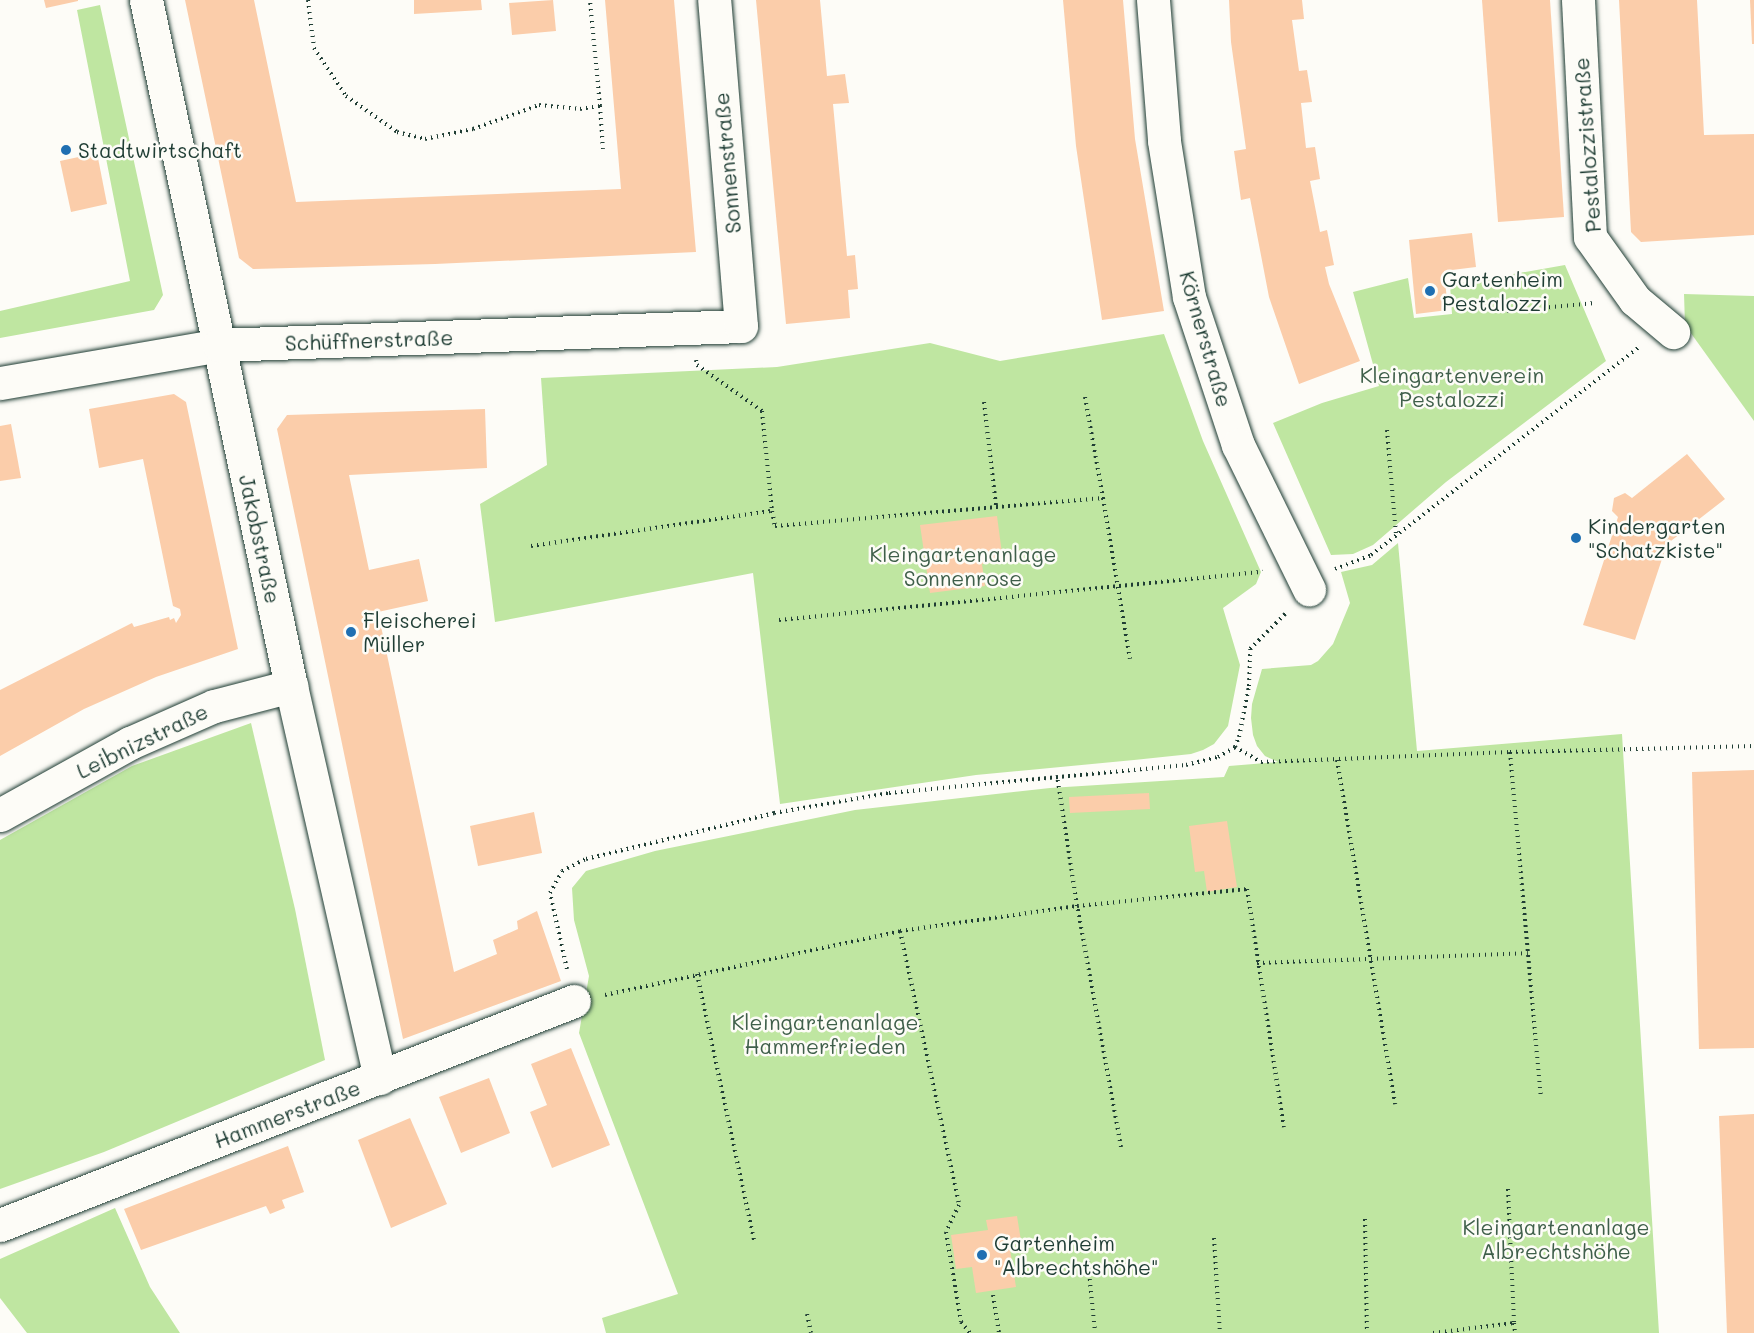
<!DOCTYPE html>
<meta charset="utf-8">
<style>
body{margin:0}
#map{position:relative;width:1754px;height:1333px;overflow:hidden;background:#fdfcf7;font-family:Mali,sans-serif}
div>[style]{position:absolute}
.green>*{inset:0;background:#bfe6a1}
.building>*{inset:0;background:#fbcdaa}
.path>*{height:4px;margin-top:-2px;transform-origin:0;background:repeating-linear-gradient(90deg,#1f3d34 0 1.5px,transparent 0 6px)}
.roads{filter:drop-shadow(0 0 2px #1f3d34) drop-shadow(0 0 2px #1f3d34)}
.minor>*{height:33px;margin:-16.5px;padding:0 16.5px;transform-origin:16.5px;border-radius:16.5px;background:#fdfcf7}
.dots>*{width:16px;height:16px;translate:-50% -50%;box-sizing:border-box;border:3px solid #fdfcf7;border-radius:50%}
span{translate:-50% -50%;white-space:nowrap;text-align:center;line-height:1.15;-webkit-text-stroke:5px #fdfcf7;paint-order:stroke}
.street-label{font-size:21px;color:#1f3d34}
.poi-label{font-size:21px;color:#1f3d34}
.left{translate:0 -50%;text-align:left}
.park-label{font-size:21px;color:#3f5f4a}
</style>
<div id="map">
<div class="green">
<div style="clip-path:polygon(100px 5px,163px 295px,154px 310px,0 338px,0 311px,130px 281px,77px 10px)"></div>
<div style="clip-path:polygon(1565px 265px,1606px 361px,1446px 482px,1373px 545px,1353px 554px,1331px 555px,1273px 423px,1322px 403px,1379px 386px,1353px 292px,1408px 278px,1414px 318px,1452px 314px,1450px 285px)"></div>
<div style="clip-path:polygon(1684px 294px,1754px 296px,1754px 421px,1685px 325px)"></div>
<div style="clip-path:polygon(1164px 334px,1203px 441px,1261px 572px,1256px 584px,1223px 608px,1240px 665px,1228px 726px,1214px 744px,1203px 750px,1191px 754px,1134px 760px,976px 775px,780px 804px,753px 573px,495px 622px,480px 504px,547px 465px,541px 378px,777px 367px,930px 343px,1000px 361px)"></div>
<div style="clip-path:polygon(1398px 543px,1417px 751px,1622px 734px,1659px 1333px,606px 1333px,602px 1318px,678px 1294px,579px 1033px,589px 976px,574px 920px,572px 888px,586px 871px,655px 851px,855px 810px,1050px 788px,1224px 777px,1229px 766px,1278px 762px,1265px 756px,1257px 746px,1253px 735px,1251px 718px,1252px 704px,1262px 669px,1311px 665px,1318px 661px,1333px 644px,1350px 603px,1341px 572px,1372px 565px)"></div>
<div style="clip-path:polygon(251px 723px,295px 909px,325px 1060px,104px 1152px,0 1189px,0 840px,132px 766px)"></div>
<div style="clip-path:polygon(115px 1208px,150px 1287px,180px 1333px,27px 1333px,0 1298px,0 1259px)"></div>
</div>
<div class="building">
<div style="clip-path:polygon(44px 0,78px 0,78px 1px,46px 8px)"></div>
<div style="clip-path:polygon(185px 0,254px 0,296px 202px,621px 189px,605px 0,674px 0,696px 252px,435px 264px,253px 269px,239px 258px)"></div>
<div style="clip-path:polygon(414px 0,481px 0,482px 10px,414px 14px)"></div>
<div style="clip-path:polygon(553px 0,556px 31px,512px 35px,509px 3px)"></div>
<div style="clip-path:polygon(756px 0,820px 0,827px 76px,845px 74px,849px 103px,833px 104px,847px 256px,855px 255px,858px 289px,848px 290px,850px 318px,786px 324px)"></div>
<div style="clip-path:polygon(1063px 0,1123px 0,1135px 139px,1164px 311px,1102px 320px,1076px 146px)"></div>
<div style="clip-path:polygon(1229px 0,1302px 0,1304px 19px,1292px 20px,1299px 71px,1307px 70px,1312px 102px,1301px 103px,1306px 148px,1315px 147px,1320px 179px,1310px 181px,1320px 232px,1327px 230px,1334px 265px,1325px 267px,1329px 284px,1360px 361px,1299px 384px,1269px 297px,1250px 198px,1241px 200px,1234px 151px,1246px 149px,1231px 42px)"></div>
<div style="clip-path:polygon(1482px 0,1550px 0,1564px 217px,1498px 222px)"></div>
<div style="clip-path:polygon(1619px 0,1697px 0,1704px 135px,1754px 134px,1754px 235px,1641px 242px,1631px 232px)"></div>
<div style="clip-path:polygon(1750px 0,1754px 0,1754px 44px,1752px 44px)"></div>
<div style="clip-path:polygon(97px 153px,107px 204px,71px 212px,60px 161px)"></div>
<div style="clip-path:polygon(1472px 233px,1476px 267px,1444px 271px,1448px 310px,1416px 314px,1409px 240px)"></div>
<div style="clip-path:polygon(174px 394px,186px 402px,238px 649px,156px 677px,84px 709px,0 756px,0 690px,132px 623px,134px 627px,169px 617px,170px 620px,174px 618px,176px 623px,181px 615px,180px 609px,173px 606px,143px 459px,99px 468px,89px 409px)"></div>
<div style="clip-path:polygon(485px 409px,487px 468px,349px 475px,369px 570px,419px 559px,428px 601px,378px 612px,454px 972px,497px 954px,493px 940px,518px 929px,517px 921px,537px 911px,561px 981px,403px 1039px,277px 429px,287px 415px)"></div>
<div style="clip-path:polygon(11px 424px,21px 478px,0 481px,0 426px)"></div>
<div style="clip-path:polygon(1687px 454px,1725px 499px,1667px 544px,1635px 640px,1583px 625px,1618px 517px,1612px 511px,1614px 498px,1625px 493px,1632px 498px)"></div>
<div style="clip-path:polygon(997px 516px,1003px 561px,982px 564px,985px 586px,930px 593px,920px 525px)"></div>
<div style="clip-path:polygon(1754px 770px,1754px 1048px,1699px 1049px,1692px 772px)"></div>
<div style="clip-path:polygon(1149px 793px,1150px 809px,1070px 813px,1069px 797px)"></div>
<div style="clip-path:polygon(534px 812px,542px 853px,478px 866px,470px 826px)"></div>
<div style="clip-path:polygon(1227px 821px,1237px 887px,1207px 892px,1204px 871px,1195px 872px,1189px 826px)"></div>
<div style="clip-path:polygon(571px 1048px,610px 1145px,552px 1168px,530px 1112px,547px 1105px,531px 1064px)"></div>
<div style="clip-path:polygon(489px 1078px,510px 1133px,461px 1153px,439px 1097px)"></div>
<div style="clip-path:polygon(1754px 1114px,1754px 1333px,1727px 1333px,1719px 1116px)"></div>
<div style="clip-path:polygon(410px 1118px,447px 1204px,391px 1228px,358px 1140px)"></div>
<div style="clip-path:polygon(288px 1146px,304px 1192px,282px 1200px,285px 1208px,270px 1214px,266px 1206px,141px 1250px,124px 1209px)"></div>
<div style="clip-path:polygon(1017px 1216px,1021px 1241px,1009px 1243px,1016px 1287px,976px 1293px,972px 1267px,956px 1269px,951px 1235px,988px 1230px,986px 1220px)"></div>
</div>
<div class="path">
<div style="left:308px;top:0;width:48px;rotate:82.9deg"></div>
<div style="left:314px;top:48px;width:58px;rotate:56.3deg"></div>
<div style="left:346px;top:96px;width:62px;rotate:35.2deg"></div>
<div style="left:397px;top:132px;width:29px;rotate:14deg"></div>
<div style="left:425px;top:139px;width:49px;rotate:-11.8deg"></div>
<div style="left:473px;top:129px;width:70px;rotate:-20deg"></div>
<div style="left:539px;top:105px;width:41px;rotate:5.6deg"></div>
<div style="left:580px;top:109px;width:20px;rotate:-9deg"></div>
<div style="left:600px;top:106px;width:106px;rotate:-95.4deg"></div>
<div style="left:600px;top:106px;width:43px;rotate:86deg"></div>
<div style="left:1507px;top:311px;width:89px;rotate:-5.1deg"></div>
<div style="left:696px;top:360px;width:5px;rotate:79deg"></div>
<div style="left:697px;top:365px;width:80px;rotate:35.3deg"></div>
<div style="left:762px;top:411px;width:100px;rotate:84.3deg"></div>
<div style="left:1085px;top:397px;width:103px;rotate:79.9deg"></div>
<div style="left:984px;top:402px;width:104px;rotate:83.4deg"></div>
<div style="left:1387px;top:430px;width:105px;rotate:85.1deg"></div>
<div style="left:531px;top:546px;width:244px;rotate:-8.3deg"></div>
<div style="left:772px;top:511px;width:15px;rotate:79deg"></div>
<div style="left:775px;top:526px;width:329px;rotate:-4.9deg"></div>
<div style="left:1103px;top:498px;width:163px;rotate:80.5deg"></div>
<div style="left:1335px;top:569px;width:39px;rotate:-21deg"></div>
<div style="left:1371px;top:555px;width:341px;rotate:-37.8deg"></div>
<div style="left:779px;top:620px;width:486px;rotate:-5.7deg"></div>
<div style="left:1235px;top:747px;width:30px;rotate:30deg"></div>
<div style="left:1261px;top:762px;width:249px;rotate:-2.3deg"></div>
<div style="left:1510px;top:752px;width:244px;rotate:-1.4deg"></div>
<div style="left:1510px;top:752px;width:347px;rotate:84.9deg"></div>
<div style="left:1337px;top:760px;width:349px;rotate:80.4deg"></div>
<div style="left:900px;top:931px;width:280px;rotate:77.8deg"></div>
<div style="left:959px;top:1205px;width:30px;rotate:116deg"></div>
<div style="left:946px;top:1232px;width:91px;rotate:80.5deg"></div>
<div style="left:961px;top:1322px;width:14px;rotate:51deg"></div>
<div style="left:1257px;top:963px;width:271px;rotate:-2.1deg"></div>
<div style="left:567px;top:969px;width:78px;rotate:-102.6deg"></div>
<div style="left:550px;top:893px;width:25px;rotate:-61deg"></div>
<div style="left:562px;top:871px;width:27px;rotate:-27deg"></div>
<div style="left:586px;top:859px;width:194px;rotate:-13.7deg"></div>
<div style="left:774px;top:813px;width:117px;rotate:-9.9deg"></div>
<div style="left:889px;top:793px;width:298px;rotate:-5.4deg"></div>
<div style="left:1186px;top:765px;width:33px;rotate:-14deg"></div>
<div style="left:1218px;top:757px;width:20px;rotate:-30deg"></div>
<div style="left:1235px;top:747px;width:11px;rotate:-68deg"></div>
<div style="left:1239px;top:737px;width:52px;rotate:-78.9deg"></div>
<div style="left:1249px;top:686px;width:37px;rotate:-88deg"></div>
<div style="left:1250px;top:649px;width:52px;rotate:-45deg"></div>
<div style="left:697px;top:974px;width:273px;rotate:77.9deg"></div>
<div style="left:605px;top:995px;width:302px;rotate:-12.2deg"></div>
<div style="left:900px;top:931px;width:179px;rotate:-8deg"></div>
<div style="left:1077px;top:906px;width:132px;rotate:-98.7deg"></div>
<div style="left:1121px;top:1147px;width:245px;rotate:-100.3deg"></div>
<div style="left:1077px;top:906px;width:171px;rotate:-5.7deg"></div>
<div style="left:1247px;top:889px;width:241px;rotate:81.2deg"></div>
<div style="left:1508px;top:1189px;width:134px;rotate:87.4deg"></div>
<div style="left:1365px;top:1219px;width:114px;rotate:89deg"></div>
<div style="left:1214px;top:1238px;width:95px;rotate:86.4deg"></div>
<div style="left:1088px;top:1261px;width:72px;rotate:84.4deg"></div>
<div style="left:993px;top:1295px;width:38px;rotate:81deg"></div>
<div style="left:807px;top:1314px;width:19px;rotate:78deg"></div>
<div style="left:1433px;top:1333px;width:82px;rotate:-7deg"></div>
<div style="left:1514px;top:1323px;width:10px;rotate:84deg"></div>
</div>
<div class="roads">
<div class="minor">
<div style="left:146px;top:0;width:701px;rotate:78.07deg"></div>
<div style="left:291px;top:686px;width:402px;rotate:77.2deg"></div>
<div style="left:1153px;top:0;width:141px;rotate:85.5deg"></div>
<div style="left:1164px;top:141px;width:158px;rotate:80.9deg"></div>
<div style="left:1189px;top:297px;width:156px;rotate:71.7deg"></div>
<div style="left:1238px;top:445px;width:161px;rotate:63.8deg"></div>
<div style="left:1578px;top:0;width:237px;rotate:87.1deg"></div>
<div style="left:1590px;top:237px;width:77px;rotate:54.5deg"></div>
<div style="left:1635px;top:300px;width:50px;rotate:40.1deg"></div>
<div style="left:0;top:383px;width:222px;rotate:-9.8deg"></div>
<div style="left:219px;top:345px;width:522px;rotate:-2.08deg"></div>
<div style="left:741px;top:326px;width:327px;rotate:-94.7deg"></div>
<div style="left:0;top:815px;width:149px;rotate:-29deg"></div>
<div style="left:130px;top:743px;width:92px;rotate:-23.8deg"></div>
<div style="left:214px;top:706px;width:80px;rotate:-14.6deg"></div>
<div style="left:0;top:1225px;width:616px;rotate:-21.32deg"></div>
</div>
</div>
<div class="dots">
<div style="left:66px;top:150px;background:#1f6fb2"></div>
<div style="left:1430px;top:291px;background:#1f6fb2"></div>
<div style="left:1576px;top:538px;background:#1f6fb2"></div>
<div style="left:351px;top:632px;background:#1f6fb2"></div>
<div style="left:982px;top:1255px;background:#1f6fb2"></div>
</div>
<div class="street-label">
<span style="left:1587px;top:145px;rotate:-94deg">Pestalozzistraße</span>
<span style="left:727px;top:163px;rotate:-95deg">Sonnenstraße</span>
<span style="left:1206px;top:339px;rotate:74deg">Körnerstraße</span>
<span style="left:369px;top:340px;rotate:-2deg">Schüffnerstraße</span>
<span style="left:260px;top:539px;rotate:78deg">Jakobstraße</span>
<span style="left:142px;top:741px;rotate:-26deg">Leibnizstraße</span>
<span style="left:287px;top:1114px;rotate:-21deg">Hammerstraße</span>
</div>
<div class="poi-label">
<span class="left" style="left:78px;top:150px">Stadtwirtschaft</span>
<span class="left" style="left:1442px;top:291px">Gartenheim<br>Pestalozzi</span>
<span class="left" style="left:1588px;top:538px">Kindergarten<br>"Schatzkiste"</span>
<span class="left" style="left:363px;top:632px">Fleischerei<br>Müller</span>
<span class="left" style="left:994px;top:1255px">Gartenheim<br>"Albrechtshöhe"</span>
</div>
<div class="park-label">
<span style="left:1452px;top:387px">Kleingartenverein<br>Pestalozzi</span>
<span style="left:963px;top:566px">Kleingartenanlage<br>Sonnenrose</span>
<span style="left:825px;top:1034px">Kleingartenanlage<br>Hammerfrieden</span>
<span style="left:1556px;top:1239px">Kleingartenanlage<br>Albrechtshöhe</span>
</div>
</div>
